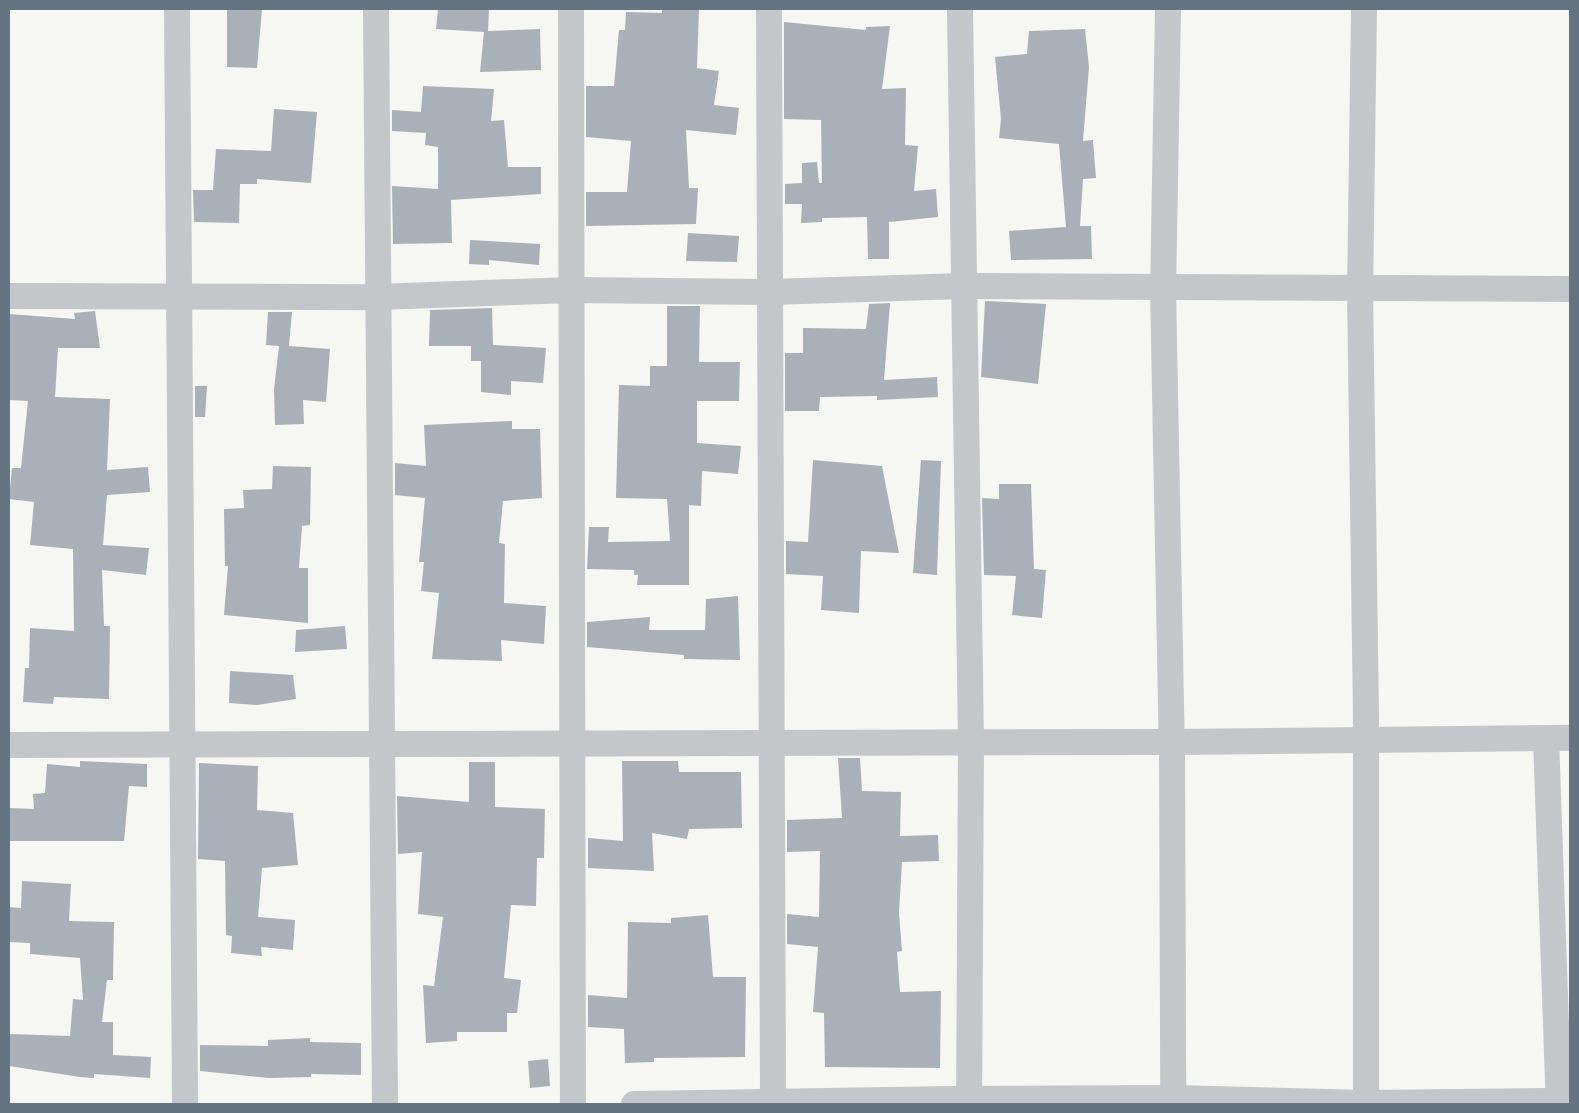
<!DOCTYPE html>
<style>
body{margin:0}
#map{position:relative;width:1579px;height:1113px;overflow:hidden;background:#f6f6f2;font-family:"DejaVu Sans",sans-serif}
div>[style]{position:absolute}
.building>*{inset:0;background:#a9b0b7}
.minor>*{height:26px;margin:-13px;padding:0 13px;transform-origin:13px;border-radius:13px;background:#c3c7ca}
span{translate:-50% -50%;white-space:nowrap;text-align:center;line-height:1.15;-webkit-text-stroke:5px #fff;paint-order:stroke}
.frame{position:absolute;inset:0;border:10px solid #657483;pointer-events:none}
</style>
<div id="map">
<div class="building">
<div style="clip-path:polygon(227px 9px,262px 9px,257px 68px,227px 67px)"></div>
<div style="clip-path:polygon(438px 9px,489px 9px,488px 31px,540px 29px,541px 70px,480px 72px,484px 32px,436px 29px)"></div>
<div style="clip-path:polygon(662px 9px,699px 9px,697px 68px,719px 71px,714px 105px,739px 108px,736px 135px,686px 130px,689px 188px,698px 188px,696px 224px,586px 226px,586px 192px,627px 192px,631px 141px,586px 137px,586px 86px,614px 86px,619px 30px,625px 30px,626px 12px,662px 13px)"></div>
<div style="clip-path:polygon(784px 22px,866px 30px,866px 27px,890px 26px,882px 89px,906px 88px,905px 145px,918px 146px,914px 191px,936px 189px,938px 217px,889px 222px,889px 259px,868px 259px,867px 217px,822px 218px,822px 222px,801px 223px,802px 204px,785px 204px,785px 184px,802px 183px,802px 163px,817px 162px,819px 183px,822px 183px,821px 120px,784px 119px)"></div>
<div style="clip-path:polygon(1085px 29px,1089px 67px,1083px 141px,1093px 140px,1096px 178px,1083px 179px,1080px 226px,1091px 226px,1092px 259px,1011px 260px,1009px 231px,1066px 227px,1059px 144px,999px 138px,1001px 119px,995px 57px,1027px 54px,1029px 31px)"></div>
<div style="clip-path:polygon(423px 86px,494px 89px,491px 121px,504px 120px,508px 167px,541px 167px,541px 194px,451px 200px,452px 243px,393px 244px,392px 186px,438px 189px,438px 147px,425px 145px,426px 133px,392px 131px,392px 110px,421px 112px)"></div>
<div style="clip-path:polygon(274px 109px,317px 112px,311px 183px,257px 179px,257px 184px,240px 184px,239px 223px,194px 222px,193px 190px,213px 190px,216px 149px,271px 151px)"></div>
<div style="clip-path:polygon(688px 233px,739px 236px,737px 262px,686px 261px)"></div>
<div style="clip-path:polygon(470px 240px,540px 244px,539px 265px,489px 260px,489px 265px,469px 264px)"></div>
<div style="clip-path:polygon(985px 301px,1046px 304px,1038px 384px,981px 377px)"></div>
<div style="clip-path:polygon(890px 303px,884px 380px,937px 377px,938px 397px,877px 400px,877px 396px,820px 397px,819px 411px,785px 411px,785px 353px,803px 353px,803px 328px,866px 329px,869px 304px)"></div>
<div style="clip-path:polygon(667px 306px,700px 306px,699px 362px,740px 362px,739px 401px,697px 401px,697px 443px,741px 446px,738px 474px,702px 471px,701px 506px,689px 505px,689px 585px,637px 585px,638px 575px,634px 575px,634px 570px,587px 569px,589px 527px,609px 527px,608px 542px,670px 541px,667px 499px,616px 498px,619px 385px,650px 386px,650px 366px,667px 366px)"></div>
<div style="clip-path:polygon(492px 308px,493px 345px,546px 348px,543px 383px,511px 381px,511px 395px,481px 392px,481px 361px,471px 361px,471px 346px,429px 346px,430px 310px)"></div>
<div style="clip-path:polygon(95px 311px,100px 348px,58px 348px,55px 397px,110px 399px,107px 470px,148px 467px,150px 492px,107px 495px,103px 545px,149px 548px,146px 575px,102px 570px,104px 626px,110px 626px,109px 699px,54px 697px,53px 704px,23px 702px,25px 668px,29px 668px,30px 628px,74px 631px,73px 549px,30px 545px,34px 502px,9px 499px,12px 468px,21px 468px,28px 401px,9px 400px,9px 314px,75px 319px,74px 313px)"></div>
<div style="clip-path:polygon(268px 312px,292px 312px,289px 346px,330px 349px,326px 402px,303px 400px,304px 424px,275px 425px,274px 389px,279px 346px,266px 345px)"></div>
<div style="clip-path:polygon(195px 386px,207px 386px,205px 417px,195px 417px)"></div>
<div style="clip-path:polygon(512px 421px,512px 429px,540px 429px,542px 498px,503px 501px,499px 543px,505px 544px,504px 603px,546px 606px,544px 644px,501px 640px,502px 661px,432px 659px,439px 593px,421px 591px,424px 562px,419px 562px,425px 498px,395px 495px,395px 463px,426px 466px,424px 425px)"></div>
<div style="clip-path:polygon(813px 460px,882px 466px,899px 553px,861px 551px,859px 613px,821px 610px,823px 576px,786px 574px,786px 541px,808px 542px)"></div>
<div style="clip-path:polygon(921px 460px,941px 461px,937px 575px,913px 573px)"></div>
<div style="clip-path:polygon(273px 466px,311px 467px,310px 525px,302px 526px,299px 568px,308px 568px,308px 623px,224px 615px,228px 566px,225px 566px,224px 509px,244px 508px,243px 490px,272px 489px)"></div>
<div style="clip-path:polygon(999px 484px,1031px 484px,1034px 569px,1046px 570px,1042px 618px,1012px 615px,1016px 576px,984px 575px,982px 498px,999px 499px)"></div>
<div style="clip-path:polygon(738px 596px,740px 660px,684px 659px,684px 655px,587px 647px,587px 622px,650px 617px,649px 630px,705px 630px,706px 599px)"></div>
<div style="clip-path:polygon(345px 626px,347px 649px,295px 652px,296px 630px)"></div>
<div style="clip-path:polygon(230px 671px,293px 675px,296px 699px,257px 705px,229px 703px)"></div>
<div style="clip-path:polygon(838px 758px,860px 758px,862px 791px,901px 792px,900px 836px,938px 835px,939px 861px,902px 862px,899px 913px,902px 951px,897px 952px,900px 992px,941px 991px,940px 1068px,825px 1067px,824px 1013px,813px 1012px,818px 947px,787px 944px,787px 914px,819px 917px,820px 851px,787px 852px,787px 820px,842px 818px)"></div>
<div style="clip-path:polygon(80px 761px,147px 764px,147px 787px,129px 786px,124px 841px,9px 841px,9px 808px,34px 809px,33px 794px,45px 793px,47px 764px,80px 767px)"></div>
<div style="clip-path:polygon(622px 761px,678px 761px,679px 772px,741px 772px,742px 828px,689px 829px,687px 839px,652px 833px,654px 871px,588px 868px,588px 838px,623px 841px)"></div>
<div style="clip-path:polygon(469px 762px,495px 762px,495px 807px,545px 809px,544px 858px,537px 858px,536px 906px,511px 905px,504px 978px,521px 980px,517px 1013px,507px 1013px,507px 1032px,457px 1032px,457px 1041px,426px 1043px,423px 985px,434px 986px,443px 917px,418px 914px,422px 852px,398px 854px,397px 796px,469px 802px)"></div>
<div style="clip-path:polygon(199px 763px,258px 766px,257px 810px,293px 813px,298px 865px,262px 868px,258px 917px,295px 920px,293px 950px,261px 947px,262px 956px,231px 953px,232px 936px,226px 935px,225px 861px,198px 859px)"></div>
<div style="clip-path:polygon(22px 881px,71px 884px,69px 921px,114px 922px,113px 980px,107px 980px,102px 1022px,113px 1022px,113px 1055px,151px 1057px,150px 1078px,94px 1074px,94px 1078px,80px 1077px,9px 1066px,9px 1034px,70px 1036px,73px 999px,83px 1000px,80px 958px,30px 954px,30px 943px,9px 942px,9px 907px,21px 908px)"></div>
<div style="clip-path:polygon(708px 915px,713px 977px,746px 977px,745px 1057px,654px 1058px,654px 1062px,625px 1063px,624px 1029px,588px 1027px,588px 995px,627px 998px,628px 922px,671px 923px,671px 918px)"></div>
<div style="clip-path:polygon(310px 1038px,310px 1042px,361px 1043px,361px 1075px,311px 1074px,311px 1077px,269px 1078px,200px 1071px,200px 1045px,268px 1046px,268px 1040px)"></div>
<div style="clip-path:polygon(548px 1059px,550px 1086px,530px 1088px,528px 1061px)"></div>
</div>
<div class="minor">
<div style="left:177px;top:9px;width:1095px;rotate:89.58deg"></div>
<div style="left:376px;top:9px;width:1095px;rotate:89.53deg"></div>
<div style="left:571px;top:9px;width:1095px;rotate:89.9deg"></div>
<div style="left:769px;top:9px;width:1095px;rotate:89.79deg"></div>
<div style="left:960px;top:9px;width:733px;rotate:89.14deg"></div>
<div style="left:971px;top:742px;width:362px;rotate:90.3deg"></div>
<div style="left:1168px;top:9px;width:279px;rotate:91deg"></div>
<div style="left:1163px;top:288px;width:454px;rotate:88.9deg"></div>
<div style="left:1172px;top:742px;width:362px;rotate:89.8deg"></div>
<div style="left:1364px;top:9px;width:279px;rotate:90.8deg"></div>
<div style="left:1360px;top:288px;width:453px;rotate:89.2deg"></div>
<div style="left:1366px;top:741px;width:363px;rotate:90deg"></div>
<div style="left:9px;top:296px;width:368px;rotate:0.2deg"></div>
<div style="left:377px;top:297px;width:194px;rotate:-2.1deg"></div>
<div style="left:571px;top:290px;width:199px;rotate:0.6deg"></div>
<div style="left:770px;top:292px;width:194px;rotate:-1.8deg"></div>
<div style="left:964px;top:286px;width:606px;rotate:0.28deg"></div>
<div style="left:1546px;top:738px;width:366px;rotate:88deg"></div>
<div style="left:9px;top:745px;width:1163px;rotate:-0.15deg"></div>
<div style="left:1172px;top:742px;width:398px;rotate:-0.6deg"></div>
<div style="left:634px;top:1104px;width:335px;rotate:-0.9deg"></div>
<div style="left:969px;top:1099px;width:204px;rotate:-0.3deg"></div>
<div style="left:1173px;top:1098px;width:193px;rotate:1.5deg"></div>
<div style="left:1366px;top:1103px;width:204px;rotate:-0.6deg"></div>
</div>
<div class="frame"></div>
</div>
